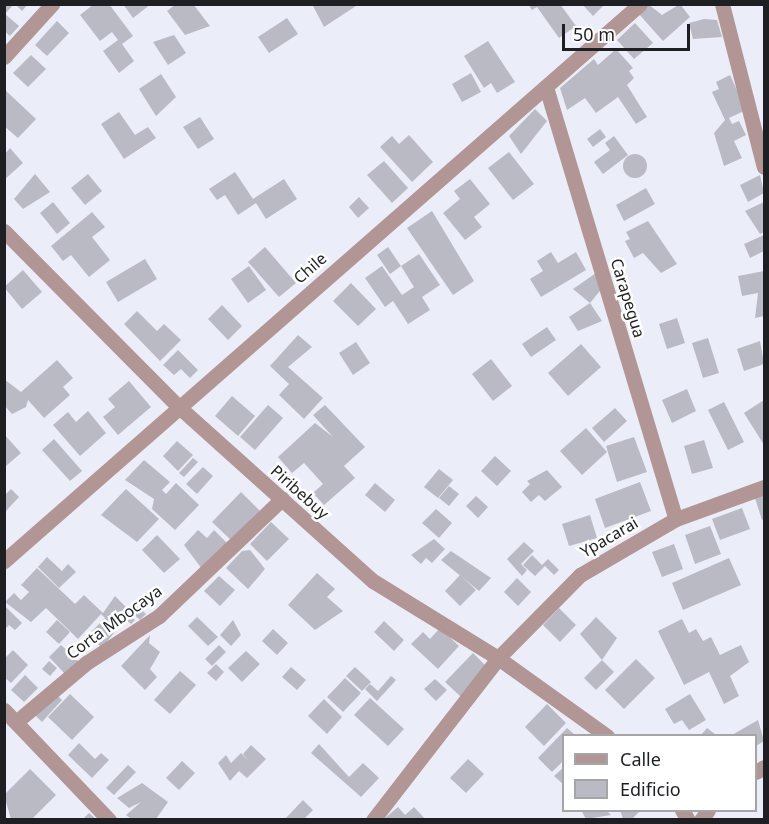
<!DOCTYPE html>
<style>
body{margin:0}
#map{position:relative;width:769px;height:824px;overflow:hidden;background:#ebeef8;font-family:"Noto Sans",sans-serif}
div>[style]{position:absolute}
.building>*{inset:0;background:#b9bac4}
.round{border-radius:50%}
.minor>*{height:15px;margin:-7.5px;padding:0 7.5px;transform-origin:7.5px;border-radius:7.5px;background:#b29695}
span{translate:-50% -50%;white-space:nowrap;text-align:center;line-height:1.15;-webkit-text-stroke:5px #fff;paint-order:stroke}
.street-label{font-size:16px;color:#1e1f23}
.frame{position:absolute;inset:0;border:6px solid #1e1f23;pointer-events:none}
.legend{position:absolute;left:562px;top:734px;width:195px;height:78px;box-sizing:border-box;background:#fff;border:2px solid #a5a5a7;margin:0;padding:8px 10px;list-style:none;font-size:18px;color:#1e1f23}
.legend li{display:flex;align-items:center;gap:12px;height:30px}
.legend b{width:30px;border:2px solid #a5a5a7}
.scale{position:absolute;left:562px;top:24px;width:128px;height:27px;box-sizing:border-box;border:3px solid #1e1f23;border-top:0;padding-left:8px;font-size:18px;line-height:21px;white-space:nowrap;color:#1e1f23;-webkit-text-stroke:4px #fff;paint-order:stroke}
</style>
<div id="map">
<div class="building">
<i style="clip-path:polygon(4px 4px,14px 4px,5px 14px,19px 26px,10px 36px,4px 31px)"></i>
<i style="clip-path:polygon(15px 4px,28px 4px,22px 11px)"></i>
<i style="clip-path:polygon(94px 4px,109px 4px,133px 36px,122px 44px,134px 61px,119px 73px,103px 51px,118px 40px,112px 32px,100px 41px,80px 15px)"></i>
<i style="clip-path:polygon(123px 4px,151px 4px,133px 18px)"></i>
<i style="clip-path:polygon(176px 4px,193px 4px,210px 26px,185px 35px,167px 11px)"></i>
<i style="clip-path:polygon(312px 4px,359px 4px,324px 27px)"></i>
<i style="clip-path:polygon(528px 4px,560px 4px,576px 26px,559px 38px,537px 7px,532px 10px)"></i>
<i style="clip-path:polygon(582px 4px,605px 4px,593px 16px)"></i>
<i style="clip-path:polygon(648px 4px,662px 15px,680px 4px,690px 17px,663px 41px,638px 13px)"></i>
<i style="clip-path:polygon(287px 18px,298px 34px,269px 53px,258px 37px)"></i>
<i style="clip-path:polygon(704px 19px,717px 20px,722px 37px,693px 39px,689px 23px)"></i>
<i style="clip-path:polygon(57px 21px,69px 33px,47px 56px,35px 45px)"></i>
<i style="clip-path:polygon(635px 23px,653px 43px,634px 59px,617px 40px)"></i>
<i style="clip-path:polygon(174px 35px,186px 53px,168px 65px,153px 42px)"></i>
<i style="clip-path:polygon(488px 41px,515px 82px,497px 93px,491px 83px,484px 88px,464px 56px)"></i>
<i style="clip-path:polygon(616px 49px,633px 68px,629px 71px,634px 78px,627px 85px,647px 117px,636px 124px,618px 97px,596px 113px,585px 98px,567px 110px,560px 88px,594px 59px,598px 65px)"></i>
<i style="clip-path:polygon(31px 55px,46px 69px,28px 87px,13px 73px)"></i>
<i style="clip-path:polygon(471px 73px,481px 92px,462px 102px,452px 84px)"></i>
<i style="clip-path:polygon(161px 74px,176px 97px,156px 116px,139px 89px)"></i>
<i style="clip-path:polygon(730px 75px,746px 110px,729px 118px,732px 124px,739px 121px,746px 135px,734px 141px,742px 158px,724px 166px,714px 133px,725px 120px,712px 92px,719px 89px,716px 82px)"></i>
<i style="clip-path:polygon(4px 89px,36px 119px,18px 138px,4px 126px)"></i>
<i style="clip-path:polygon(535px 109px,547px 121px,521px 154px,509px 136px)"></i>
<i style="clip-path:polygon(119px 112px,135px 135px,148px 127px,156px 138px,124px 159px,101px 124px)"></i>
<i style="clip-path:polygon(200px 117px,214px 139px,198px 149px,183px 127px)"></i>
<i style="clip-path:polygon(600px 129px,606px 137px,593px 147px,587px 139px)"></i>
<i style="clip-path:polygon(409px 135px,433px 162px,412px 182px,380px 147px,392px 136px,399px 144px)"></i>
<i style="clip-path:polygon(614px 136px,628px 155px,603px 174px,594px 162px,610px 150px,605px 143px)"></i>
<i style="clip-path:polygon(10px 148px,23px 163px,4px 180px,4px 155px)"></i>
<i style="clip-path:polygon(509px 152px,534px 184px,513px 200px,488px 168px)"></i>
<i class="round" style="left:623px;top:154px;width:24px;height:24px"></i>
<i style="clip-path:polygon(384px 161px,408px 188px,392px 203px,367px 175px)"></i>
<i style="clip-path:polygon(235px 172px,253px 199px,284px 179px,297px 199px,266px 219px,256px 203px,238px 215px,225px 195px,217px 200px,209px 189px)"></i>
<i style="clip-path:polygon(35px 174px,50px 192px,23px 209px,14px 199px)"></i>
<i style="clip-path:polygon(88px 174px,102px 191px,85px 205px,71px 188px)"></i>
<i style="clip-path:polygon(760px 175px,764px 193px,748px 202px,740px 185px)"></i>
<i style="clip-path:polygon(470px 179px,490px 204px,474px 217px,482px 227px,465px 240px,443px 213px,460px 199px,454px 191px)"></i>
<i style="clip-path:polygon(646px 188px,655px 204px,624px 221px,616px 205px)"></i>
<i style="clip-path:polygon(359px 197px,369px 208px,358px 218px,349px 207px)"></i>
<i style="clip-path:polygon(53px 202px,70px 223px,57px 234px,40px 213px)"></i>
<i style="clip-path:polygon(764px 202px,764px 232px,760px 234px,745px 211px)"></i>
<i style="clip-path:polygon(432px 211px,474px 281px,453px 295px,407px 228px)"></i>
<i style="clip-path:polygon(92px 212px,105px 227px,92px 237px,110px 260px,89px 277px,71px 255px,63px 261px,51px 246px)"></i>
<i style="clip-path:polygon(648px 221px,677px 264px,661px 273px,643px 253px,634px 258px,625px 241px,630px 239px,626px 232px)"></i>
<i style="clip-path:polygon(764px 235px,764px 251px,750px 258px,744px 244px)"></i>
<i style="clip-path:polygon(265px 247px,296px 283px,279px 297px,248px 262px)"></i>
<i style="clip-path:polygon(388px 247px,401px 266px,390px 274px,377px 255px)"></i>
<i style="clip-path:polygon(551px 252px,558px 263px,576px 252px,586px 270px,541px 297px,530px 279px,543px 271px,537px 261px)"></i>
<i style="clip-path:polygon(419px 254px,440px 285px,422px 297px,430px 310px,408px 324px,393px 301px,385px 307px,365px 278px,382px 266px,402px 295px,414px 287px,401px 266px)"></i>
<i style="clip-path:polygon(145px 259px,157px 279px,118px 302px,106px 282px)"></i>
<i style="clip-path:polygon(249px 266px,266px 290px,248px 303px,231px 279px)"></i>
<i style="clip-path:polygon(23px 270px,42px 292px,22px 309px,4px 287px)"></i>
<i style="clip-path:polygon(764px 271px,764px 316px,755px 318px,758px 293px,742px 296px,738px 276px)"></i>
<i style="clip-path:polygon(596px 273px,604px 286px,590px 303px,573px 289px)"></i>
<i style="clip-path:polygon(351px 283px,376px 309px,358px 326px,333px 301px)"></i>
<i style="clip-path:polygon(590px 303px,602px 321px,578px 331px,569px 317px)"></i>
<i style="clip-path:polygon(222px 305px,242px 326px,228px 340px,208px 319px)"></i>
<i style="clip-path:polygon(137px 311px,157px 331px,164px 324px,181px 340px,160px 361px,124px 324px)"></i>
<i style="clip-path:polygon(677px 318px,685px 343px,667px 349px,659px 324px)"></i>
<i style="clip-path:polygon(547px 327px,556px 340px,531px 357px,522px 344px)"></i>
<i style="clip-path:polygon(298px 335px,312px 347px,288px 367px,323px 398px,304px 419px,279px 395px,289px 384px,270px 366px)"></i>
<i style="clip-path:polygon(708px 338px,719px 373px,703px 378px,692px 343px)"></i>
<i style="clip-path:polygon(760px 341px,764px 364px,744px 371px,737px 349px)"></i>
<i style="clip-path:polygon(356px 342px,370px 363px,353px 375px,339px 353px)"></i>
<i style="clip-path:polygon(581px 344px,601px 367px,568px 396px,548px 373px)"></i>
<i style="clip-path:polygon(178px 350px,198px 370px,190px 378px,181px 369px,174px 375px,163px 365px)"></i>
<i style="clip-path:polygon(491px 359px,512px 386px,493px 401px,472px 374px)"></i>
<i style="clip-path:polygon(57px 360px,73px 378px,63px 387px,70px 395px,44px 418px,28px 400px,26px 407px,12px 414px,4px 405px,4px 379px,21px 392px)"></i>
<i style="clip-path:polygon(129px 381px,151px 407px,118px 435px,103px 417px,115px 407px,108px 399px)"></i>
<i style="clip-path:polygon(687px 389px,696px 411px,672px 423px,662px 400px)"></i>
<i style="clip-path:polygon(232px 396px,255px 416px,238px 436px,215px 416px)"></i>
<i style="clip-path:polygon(764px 400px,764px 445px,744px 413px)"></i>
<i style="clip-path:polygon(724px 402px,744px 442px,728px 450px,708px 410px)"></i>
<i style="clip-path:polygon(268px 405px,283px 418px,255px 450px,240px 437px)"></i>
<i style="clip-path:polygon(325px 405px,365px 447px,344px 466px,355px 478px,324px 505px,313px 493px,323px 484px,304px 463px,292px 473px,278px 457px,315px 423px,333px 437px,313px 415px)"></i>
<i style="clip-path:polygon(615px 408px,627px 421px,604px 442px,592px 428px)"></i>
<i style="clip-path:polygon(88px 411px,106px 433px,80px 456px,53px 425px,68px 412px,76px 422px)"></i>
<i style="clip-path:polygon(586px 428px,607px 452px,582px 475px,560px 451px)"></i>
<i style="clip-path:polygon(4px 434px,21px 453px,6px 466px,4px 464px)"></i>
<i style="clip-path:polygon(634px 437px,647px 472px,617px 482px,606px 446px)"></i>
<i style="clip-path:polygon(54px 439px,82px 471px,70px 481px,42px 450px)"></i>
<i style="clip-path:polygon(704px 440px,713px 468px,692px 474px,684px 446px)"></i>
<i style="clip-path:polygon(177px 441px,193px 455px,178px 471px,163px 456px)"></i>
<i style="clip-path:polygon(495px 456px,511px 471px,497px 486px,481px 471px)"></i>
<i style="clip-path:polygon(193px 458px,198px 462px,184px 477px,179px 473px)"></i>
<i style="clip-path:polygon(144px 460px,170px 482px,162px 490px,166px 494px,176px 483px,199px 505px,175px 530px,152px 509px,154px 499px,125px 480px)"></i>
<i style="clip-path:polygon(203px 467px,213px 476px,197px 494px,186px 484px)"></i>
<i style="clip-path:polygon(439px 469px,453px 480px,438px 498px,424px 487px)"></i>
<i style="clip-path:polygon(547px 470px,562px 487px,545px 501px,539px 495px,531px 502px,522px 492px,530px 484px,527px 481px)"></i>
<i style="clip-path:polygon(640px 482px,651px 511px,605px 528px,595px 499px)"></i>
<i style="clip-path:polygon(375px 483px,395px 500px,385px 512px,365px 495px)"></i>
<i style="clip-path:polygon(449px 486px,459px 494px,449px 506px,439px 498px)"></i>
<i style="clip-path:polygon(11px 489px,19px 497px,6px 511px,4px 496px)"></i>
<i style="clip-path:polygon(126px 489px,159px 519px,137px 542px,101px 515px)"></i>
<i style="clip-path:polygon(241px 492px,260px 511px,232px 541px,212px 522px)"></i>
<i style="clip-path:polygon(764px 492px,764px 519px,762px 520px,754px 495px)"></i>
<i style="clip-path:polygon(476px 496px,488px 507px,478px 518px,466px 506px)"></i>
<i style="clip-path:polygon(742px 508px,750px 529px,720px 540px,712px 519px)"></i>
<i style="clip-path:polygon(436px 509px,452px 523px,439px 538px,422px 523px)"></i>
<i style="clip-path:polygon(590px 515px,597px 538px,569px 546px,562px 524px)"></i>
<i style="clip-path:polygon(271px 522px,289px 539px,267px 561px,250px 544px)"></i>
<i style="clip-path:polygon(710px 526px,721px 554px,695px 564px,685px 535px)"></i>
<i style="clip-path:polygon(198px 530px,207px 538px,214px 530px,227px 543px,202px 569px,184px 545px)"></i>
<i style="clip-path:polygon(157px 535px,180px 559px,164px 573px,142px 550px)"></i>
<i style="clip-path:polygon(434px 539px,445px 549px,432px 563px,426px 558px,421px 564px,411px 555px)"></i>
<i style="clip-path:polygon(524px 542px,534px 551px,521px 564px,527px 570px,522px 576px,507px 559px)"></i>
<i style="clip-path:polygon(674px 544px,683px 569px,662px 577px,652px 552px)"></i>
<i style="clip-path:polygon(250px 550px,265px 569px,248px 589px,226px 568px,242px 551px)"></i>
<i style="clip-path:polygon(451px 551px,491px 578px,479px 591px,441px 560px)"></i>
<i style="clip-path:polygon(532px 555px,542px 565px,548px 559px,559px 570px,554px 575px,545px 566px,535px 576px,523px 565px)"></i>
<i style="clip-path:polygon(47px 557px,62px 571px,68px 564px,76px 572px,59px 588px,38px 567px)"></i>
<i style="clip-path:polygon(729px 558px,741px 585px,683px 610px,672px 583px)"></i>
<i style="clip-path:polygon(37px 568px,75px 604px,84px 595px,103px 613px,115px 596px,126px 607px,119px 614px,126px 612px,135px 620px,131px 624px,125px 619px,102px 648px,88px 635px,105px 618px,101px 614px,78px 639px,46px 608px,31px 622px,5px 602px,14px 593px,21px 600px,29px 592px,21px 585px)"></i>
<i style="clip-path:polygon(317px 573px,335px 589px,327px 597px,343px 611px,315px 630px,288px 605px)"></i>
<i style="clip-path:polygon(460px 575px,476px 590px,460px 606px,445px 591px)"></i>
<i style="clip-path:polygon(219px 576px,235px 590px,220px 606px,204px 591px)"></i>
<i style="clip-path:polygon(517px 578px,531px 592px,518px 606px,504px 592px)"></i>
<i style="clip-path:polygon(4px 605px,22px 623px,15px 630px,9px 625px,4px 630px)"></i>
<i style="clip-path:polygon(137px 606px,146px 614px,140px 620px,131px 612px)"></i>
<i style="clip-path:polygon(559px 608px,576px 625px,560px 642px,543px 625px)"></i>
<i style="clip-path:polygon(197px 617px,218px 637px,208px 646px,188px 626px)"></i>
<i style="clip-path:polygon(596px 617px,617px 638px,602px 660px,580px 634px)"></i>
<i style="clip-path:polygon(682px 619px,689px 633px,696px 629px,703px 641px,711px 637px,720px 655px,741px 645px,749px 662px,730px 676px,739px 696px,724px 704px,709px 672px,684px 685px,658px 631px)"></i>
<i style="clip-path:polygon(57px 620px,70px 632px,59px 644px,46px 632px)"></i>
<i style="clip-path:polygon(233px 620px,241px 635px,231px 646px,220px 635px)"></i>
<i style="clip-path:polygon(384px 621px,404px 640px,394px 651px,374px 632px)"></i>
<i style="clip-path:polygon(440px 628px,459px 646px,438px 669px,411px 644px,423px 632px,430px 639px)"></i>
<i style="clip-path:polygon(273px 629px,288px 643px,277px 655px,262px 641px)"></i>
<i style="clip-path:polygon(150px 635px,149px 643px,160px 652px,150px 669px,157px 677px,145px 690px,121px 666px)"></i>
<i style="clip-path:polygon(61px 645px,79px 662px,66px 675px,49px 657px)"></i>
<i style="clip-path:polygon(219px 645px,226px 652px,212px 666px,205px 659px)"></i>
<i style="clip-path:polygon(13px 650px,28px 665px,11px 683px,4px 677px,4px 659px)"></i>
<i style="clip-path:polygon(246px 651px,260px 664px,242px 682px,228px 668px)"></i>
<i style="clip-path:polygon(473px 653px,488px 668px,461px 697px,445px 682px)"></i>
<i style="clip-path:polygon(636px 659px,655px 678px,624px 709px,605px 690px)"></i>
<i style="clip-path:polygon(602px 660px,614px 672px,596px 690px,584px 678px)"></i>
<i style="clip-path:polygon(49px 661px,57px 668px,50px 676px,42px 669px)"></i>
<i style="clip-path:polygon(216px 664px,224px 672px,216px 681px,207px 673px)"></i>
<i style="clip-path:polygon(291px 667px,306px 680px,297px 690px,282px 677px)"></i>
<i style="clip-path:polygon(355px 667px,371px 682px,362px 691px,346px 676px)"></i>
<i style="clip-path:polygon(180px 671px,196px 685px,170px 714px,154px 700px)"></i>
<i style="clip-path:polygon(25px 675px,38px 688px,24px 702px,11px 690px)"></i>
<i style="clip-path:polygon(391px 676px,396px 680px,377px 701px,365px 689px,370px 684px,378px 691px)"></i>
<i style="clip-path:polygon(345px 678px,361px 693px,343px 712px,327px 697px)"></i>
<i style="clip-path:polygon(435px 679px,447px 690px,436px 701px,424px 689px)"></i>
<i style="clip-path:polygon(55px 693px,62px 700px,42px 722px,35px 715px)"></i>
<i style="clip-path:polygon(70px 694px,94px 717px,72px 740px,48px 717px)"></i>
<i style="clip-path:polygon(690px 694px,706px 720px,689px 730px,682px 720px,674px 724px,665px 709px)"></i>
<i style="clip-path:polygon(370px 698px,404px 729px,388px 746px,354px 715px)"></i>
<i style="clip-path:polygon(324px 699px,342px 717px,327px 734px,308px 716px)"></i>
<i style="clip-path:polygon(547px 704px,566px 723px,544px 746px,525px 727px)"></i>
<i style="clip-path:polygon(758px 720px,764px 741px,756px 746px,756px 735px,732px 735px)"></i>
<i style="clip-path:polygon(567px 728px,575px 735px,564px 736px,564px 760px,552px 772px,538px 758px)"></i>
<i style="clip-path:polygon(707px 728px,716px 735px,701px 735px)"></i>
<i style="clip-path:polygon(79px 743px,95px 759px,101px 753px,109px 760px,92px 778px,68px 755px)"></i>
<i style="clip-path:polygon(319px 744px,349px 777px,363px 763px,379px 778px,361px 797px,311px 753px)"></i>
<i style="clip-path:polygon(251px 745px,266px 759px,247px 778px,239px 771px,230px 781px,218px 763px,226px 755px,231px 763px,241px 753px,249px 761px,243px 754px)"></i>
<i style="clip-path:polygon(468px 759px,484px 774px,466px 793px,450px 778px)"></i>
<i style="clip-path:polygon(182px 761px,195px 773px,179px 790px,166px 778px)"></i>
<i style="clip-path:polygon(128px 765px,136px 772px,114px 795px,106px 788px)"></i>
<i style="clip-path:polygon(564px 767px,564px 785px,554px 776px)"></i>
<i style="clip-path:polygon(30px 769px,56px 795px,32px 819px,11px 819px,4px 795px)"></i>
<i style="clip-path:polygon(142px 783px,168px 802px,156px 819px,131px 819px,126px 815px,141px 802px,129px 808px,117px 798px)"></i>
<i style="clip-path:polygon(303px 800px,313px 810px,304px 819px,285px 819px)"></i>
<i style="clip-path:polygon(398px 807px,405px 815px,414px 807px,425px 819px,384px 819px)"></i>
<i style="clip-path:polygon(581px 810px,606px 810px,611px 815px,586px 819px)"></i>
<i style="clip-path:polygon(620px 810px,641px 810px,632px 819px,623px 819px)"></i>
<i style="clip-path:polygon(89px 813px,96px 819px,83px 819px)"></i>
</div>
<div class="minor">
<i style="left:722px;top:4px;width:168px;rotate:75.6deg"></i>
<i style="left:4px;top:57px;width:72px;rotate:-47.8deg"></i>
<i style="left:546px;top:87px;width:451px;rotate:73.3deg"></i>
<i style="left:4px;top:231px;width:248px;rotate:45.2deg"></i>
<i style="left:179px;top:407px;width:261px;rotate:41.9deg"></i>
<i style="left:373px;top:581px;width:147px;rotate:31.6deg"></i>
<i style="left:498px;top:658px;width:134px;rotate:35.6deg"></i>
<i style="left:4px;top:561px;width:845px;rotate:-41.21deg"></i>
<i style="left:4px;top:710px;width:152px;rotate:46.3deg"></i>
<i style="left:16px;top:722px;width:92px;rotate:-40.1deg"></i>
<i style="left:86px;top:663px;width:87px;rotate:-32.8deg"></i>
<i style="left:159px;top:616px;width:170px;rotate:-43.6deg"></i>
<i style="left:756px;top:772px;width:9px;rotate:-32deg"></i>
<i style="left:682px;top:810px;width:12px;rotate:59deg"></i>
<i style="left:373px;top:820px;width:205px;rotate:-52.3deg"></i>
<i style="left:498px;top:658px;width:117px;rotate:-45.3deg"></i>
<i style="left:580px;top:575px;width:111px;rotate:-30.3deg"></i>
<i style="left:676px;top:519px;width:94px;rotate:-20deg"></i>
<i style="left:701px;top:820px;width:12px;rotate:-55deg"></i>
</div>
<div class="street-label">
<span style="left:310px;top:268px;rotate:-41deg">Chile</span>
<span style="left:628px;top:298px;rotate:73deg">Carapegua</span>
<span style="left:300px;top:492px;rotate:42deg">Piribebuy</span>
<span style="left:609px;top:537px;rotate:-30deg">Ypacarai</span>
<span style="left:114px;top:622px;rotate:-36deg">Corta Mbocaya</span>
</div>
<div class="frame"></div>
<ul class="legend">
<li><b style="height:8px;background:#b29695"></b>Calle</li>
<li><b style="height:16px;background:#b9bac4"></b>Edificio</li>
</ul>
<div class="scale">50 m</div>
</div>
